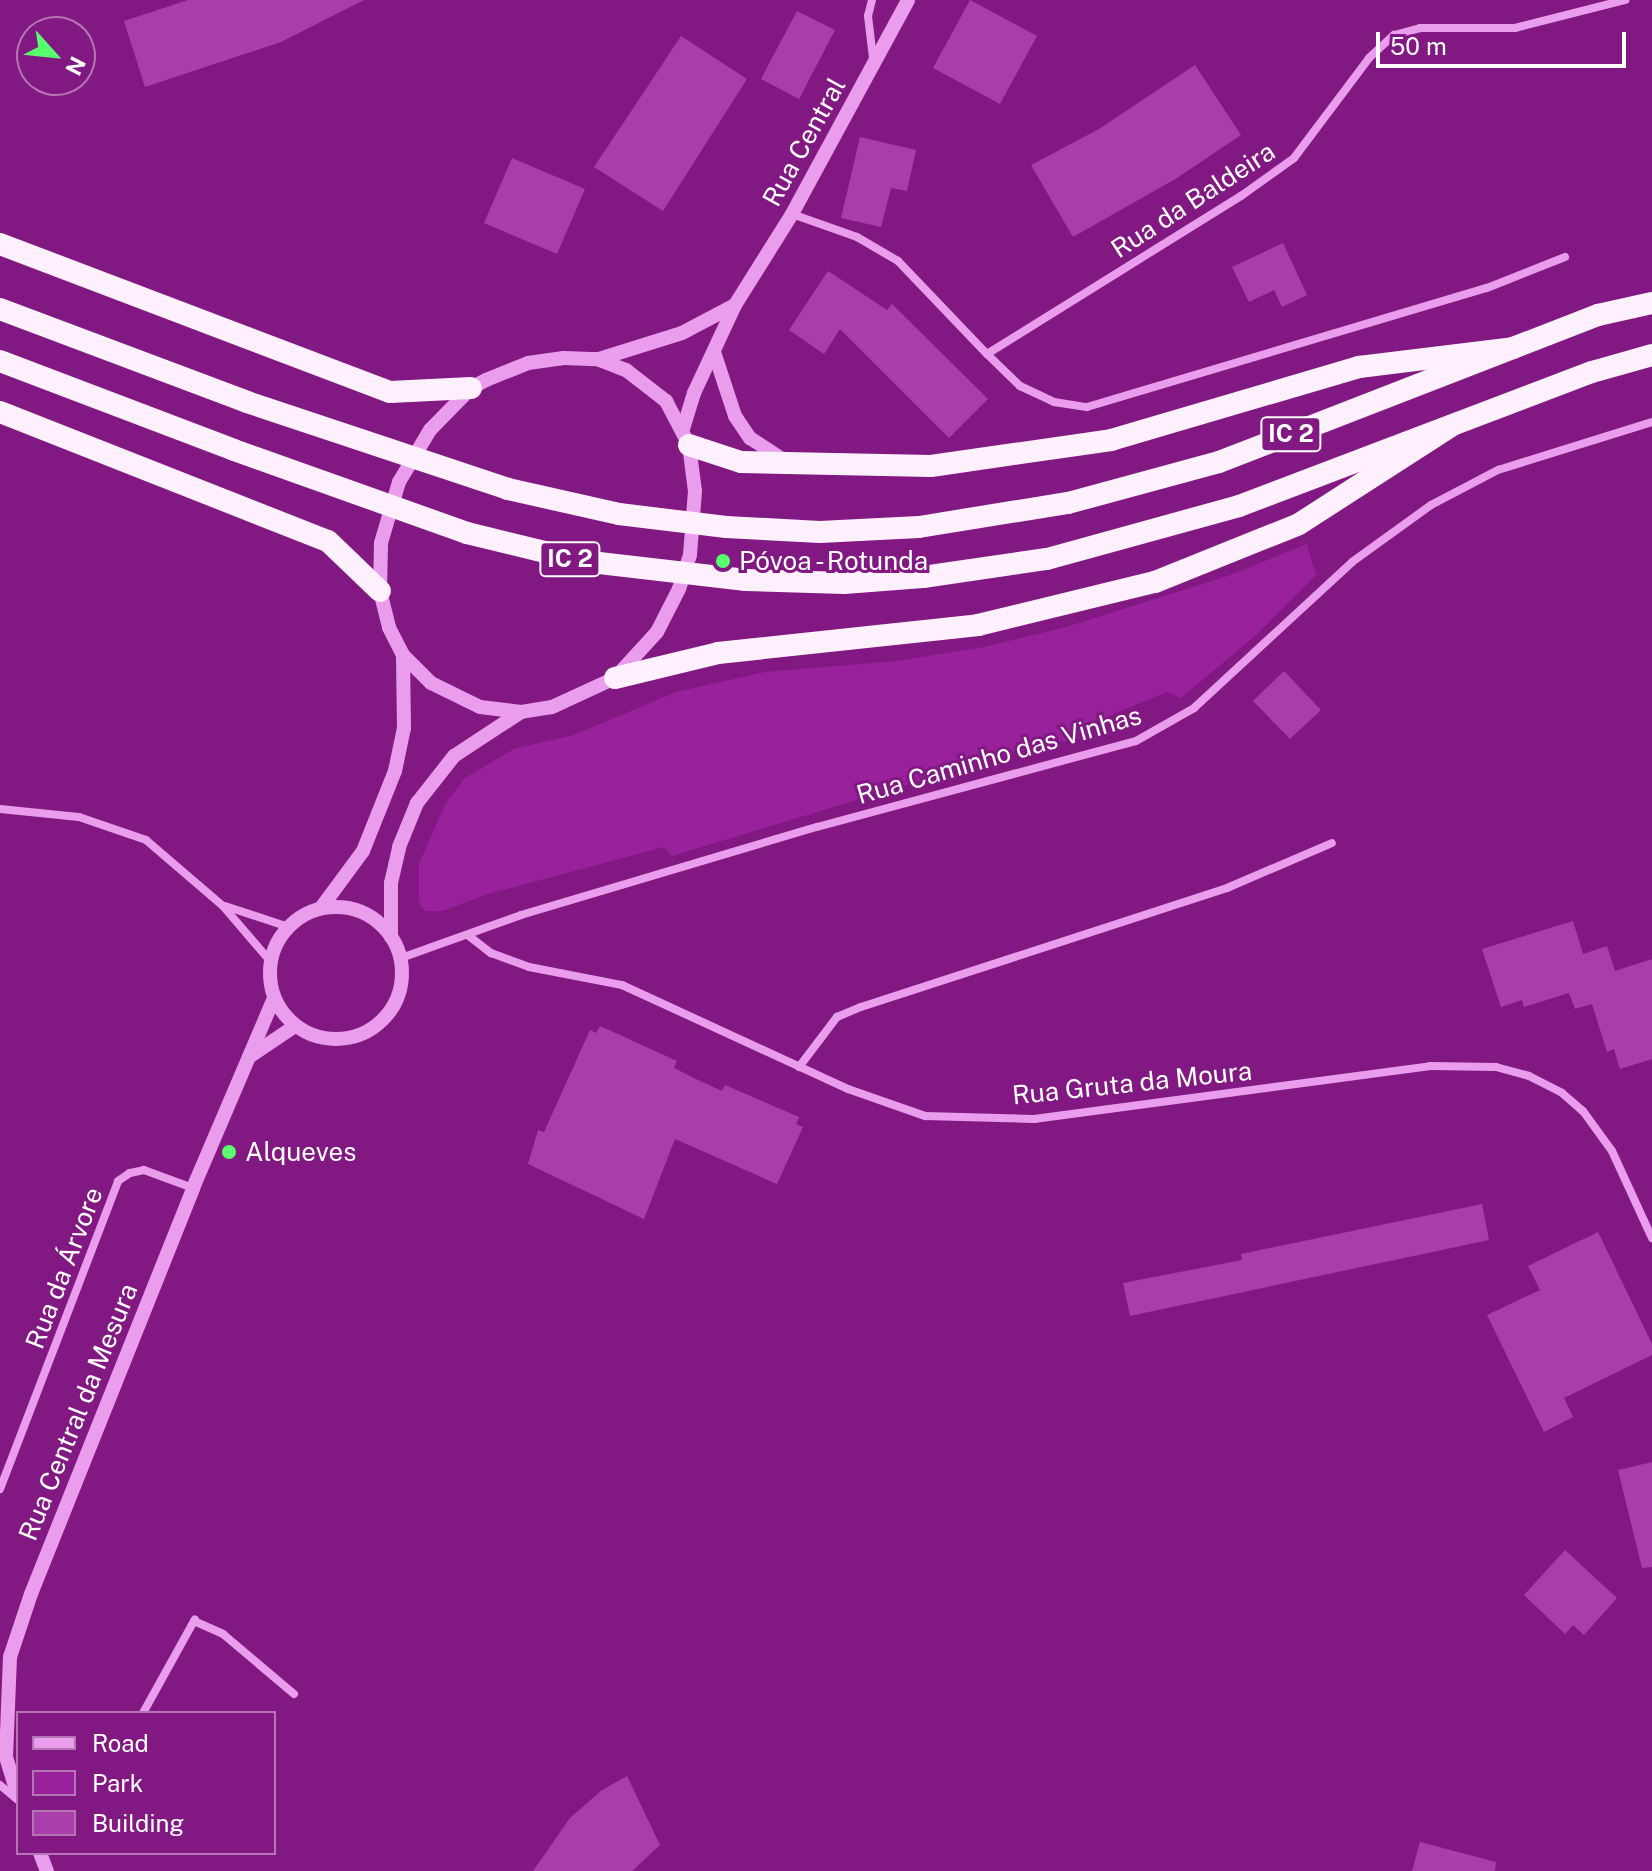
<!DOCTYPE html>
<meta charset="utf-8">
<style>
body{margin:0}
#map{position:relative;width:1652px;height:1871px;overflow:hidden;background:#821983;font-family:"Public Sans",sans-serif}
div>[style]{position:absolute}
.green>*{inset:0;background:#99229c}
.building>*{inset:0;background:#a93dab}
.minor>*{height:8px;margin:-4px;padding:0 4px;transform-origin:4px;border-radius:4px;background:#e99dec}
.tertiary>*{height:14px;margin:-7px;padding:0 7px;transform-origin:7px;border-radius:7px;background:#e99dec}
.tertiary>.ring{margin:-7px;padding:0;box-sizing:content-box;background:none;border:14px solid #e99dec;border-radius:50%}
.trunk>*{height:22px;margin:-11px;padding:0 11px;transform-origin:11px;border-radius:11px;background:#fff0fe}
.trunk-bridge>*{height:22px;margin:-11px;padding:0 11px;transform-origin:11px;border-radius:11px;background:#fff0fe}
.dots>*{width:22px;height:22px;translate:-50% -50%;box-sizing:border-box;border:4px solid #821983;border-radius:50%}
span{translate:-50% -50%;white-space:nowrap;text-align:center;line-height:1.15;-webkit-text-stroke:6px #821983;paint-order:stroke}
.shield-label span{padding:2px 6px;background:#821983;border:2px solid;border-radius:6px;-webkit-text-stroke-width:0}
.shield-label{font-size:24px;color:#fff;font-weight:700}
.street-label{font-size:26px;color:#fff}
.poi-label{font-size:26px;color:#fff}
.left{translate:0 -50%;text-align:left}
.legend{position:absolute;left:16px;top:1711px;width:260px;height:144px;box-sizing:border-box;background:#821983;border:2px solid #b475b5;margin:0;padding:10px 14px;list-style:none;font-size:24px;color:#fff}
.legend li{display:flex;align-items:center;gap:16px;height:40px}
.legend b{width:40px;border:2px solid #b475b5}
.north{position:absolute;left:16px;top:16px;width:80px;height:80px;box-sizing:border-box;background:#821983;border:2px solid #b475b5;border-radius:50%;rotate:117deg;font-size:22px;font-weight:700;line-height:32px;text-align:center;color:#fff}
.north::after{content:'';display:block;margin:auto;width:28px;height:36px;background:#58ff6e;clip-path:polygon(50% 0,100% 100%,50% 72%,0 100%)}
.scale{position:absolute;left:1376px;top:32px;width:250px;height:36px;box-sizing:border-box;border:4px solid #fff;border-top:0;padding-left:10px;font-size:24px;line-height:28px;white-space:nowrap;color:#fff;-webkit-text-stroke:6px #821983;paint-order:stroke}
</style>
<div id="map">
<div class="green">
<i style="clip-path:polygon(1307px 544px,1316px 575px,1256px 635px,1181px 698px,1167px 692px,1096px 721px,1090px 736px,1014px 752px,672px 856px,664px 847px,488px 894px,442px 911px,425px 911px,419px 902px,419px 864px,445px 804px,465px 778px,514px 749px,574px 735px,676px 692px,765px 672px,897px 661px,984px 647px,1066px 627px,1228px 576px)"></i>
</div>
<div class="building">
<i style="clip-path:polygon(188px 0,364px 0,281px 42px,145px 87px,124px 21px)"></i>
<i style="clip-path:polygon(970px 0,1037px 36px,1000px 104px,933px 68px)"></i>
<i style="clip-path:polygon(797px 11px,835px 30px,799px 99px,761px 79px)"></i>
<i style="clip-path:polygon(681px 36px,747px 79px,663px 211px,594px 167px)"></i>
<i style="clip-path:polygon(1195px 65px,1241px 135px,1177px 178px,1073px 237px,1031px 165px,1099px 129px)"></i>
<i style="clip-path:polygon(860px 137px,916px 150px,907px 191px,891px 188px,881px 227px,841px 218px)"></i>
<i style="clip-path:polygon(512px 158px,585px 189px,557px 254px,484px 223px)"></i>
<i style="clip-path:polygon(1283px 243px,1307px 295px,1282px 307px,1274px 290px,1249px 302px,1232px 267px)"></i>
<i style="clip-path:polygon(828px 271px,887px 310px,892px 304px,988px 399px,949px 438px,840px 329px,824px 354px,789px 330px)"></i>
<i style="clip-path:polygon(1284px 671px,1321px 710px,1290px 739px,1253px 701px)"></i>
<i style="clip-path:polygon(1573px 921px,1583px 954px,1607px 946px,1615px 971px,1652px 959px,1652px 1059px,1620px 1069px,1614px 1049px,1607px 1052px,1592px 1004px,1575px 1009px,1569px 993px,1524px 1007px,1522px 1000px,1501px 1007px,1482px 949px)"></i>
<i style="clip-path:polygon(600px 1026px,677px 1061px,674px 1068px,698px 1080px,722px 1091px,725px 1085px,799px 1117px,796px 1124px,803px 1127px,777px 1184px,675px 1139px,644px 1219px,528px 1164px,538px 1130px,544px 1132px,590px 1030px,596px 1033px)"></i>
<i style="clip-path:polygon(1482px 1204px,1489px 1240px,1130px 1316px,1123px 1283px,1242px 1260px,1241px 1254px)"></i>
<i style="clip-path:polygon(1598px 1232px,1652px 1344px,1652px 1355px,1564px 1398px,1573px 1417px,1544px 1432px,1487px 1315px,1540px 1290px,1528px 1266px)"></i>
<i style="clip-path:polygon(1652px 1462px,1652px 1567px,1642px 1568px,1618px 1470px)"></i>
<i style="clip-path:polygon(1565px 1550px,1617px 1598px,1584px 1635px,1573px 1625px,1565px 1634px,1524px 1595px)"></i>
<i style="clip-path:polygon(627px 1776px,660px 1845px,632px 1871px,533px 1871px,570px 1818px,602px 1790px)"></i>
<i style="clip-path:polygon(1420px 1842px,1496px 1862px,1495px 1871px,1412px 1871px)"></i>
</div>
<div class="minor">
<i style="left:872px;top:0;width:16px;rotate:104deg"></i>
<i style="left:868px;top:16px;width:42px;rotate:83.2deg"></i>
<i style="left:792px;top:214px;width:69px;rotate:19.5deg"></i>
<i style="left:857px;top:237px;width:48px;rotate:30.3deg"></i>
<i style="left:898px;top:261px;width:129px;rotate:46.3deg"></i>
<i style="left:987px;top:354px;width:299px;rotate:-31.9deg"></i>
<i style="left:1241px;top:196px;width:65px;rotate:-35.6deg"></i>
<i style="left:1294px;top:158px;width:125px;rotate:-53.1deg"></i>
<i style="left:1369px;top:58px;width:34px;rotate:-43deg"></i>
<i style="left:1394px;top:35px;width:27px;rotate:-15deg"></i>
<i style="left:1420px;top:28px;width:95px"></i>
<i style="left:1515px;top:28px;width:114px;rotate:-14.3deg"></i>
<i style="left:987px;top:354px;width:46px;rotate:44.1deg"></i>
<i style="left:1020px;top:386px;width:38px;rotate:25deg"></i>
<i style="left:1054px;top:402px;width:33px;rotate:9deg"></i>
<i style="left:1087px;top:407px;width:417px;rotate:-16.6deg"></i>
<i style="left:1487px;top:288px;width:84px;rotate:-21.7deg"></i>
<i style="left:0;top:809px;width:79px;rotate:5.8deg"></i>
<i style="left:79px;top:817px;width:71px;rotate:18.9deg"></i>
<i style="left:146px;top:840px;width:101px;rotate:40.6deg"></i>
<i style="left:223px;top:906px;width:74px;rotate:49.4deg"></i>
<i style="left:225px;top:906px;width:67px;rotate:18.2deg"></i>
<i style="left:469px;top:936px;width:28px;rotate:38deg"></i>
<i style="left:491px;top:953px;width:40px;rotate:20.2deg"></i>
<i style="left:529px;top:967px;width:95px;rotate:11deg"></i>
<i style="left:622px;top:985px;width:249px;rotate:24.7deg"></i>
<i style="left:848px;top:1089px;width:82px;rotate:19.3deg"></i>
<i style="left:925px;top:1116px;width:109px;rotate:1.6deg"></i>
<i style="left:1034px;top:1119px;width:400px;rotate:-7.6deg"></i>
<i style="left:1430px;top:1066px;width:66px;rotate:0.9deg"></i>
<i style="left:1496px;top:1067px;width:34px;rotate:15deg"></i>
<i style="left:1529px;top:1076px;width:37px;rotate:27deg"></i>
<i style="left:1562px;top:1093px;width:28px;rotate:41deg"></i>
<i style="left:1583px;top:1111px;width:49px;rotate:54.1deg"></i>
<i style="left:1612px;top:1151px;width:96px;rotate:65.3deg"></i>
<i style="left:401px;top:958px;width:127px;rotate:-19.7deg"></i>
<i style="left:521px;top:915px;width:309px;rotate:-16.6deg"></i>
<i style="left:817px;top:827px;width:330px;rotate:-15.1deg"></i>
<i style="left:1136px;top:741px;width:67px;rotate:-29.6deg"></i>
<i style="left:1194px;top:708px;width:215px;rotate:-42.7deg"></i>
<i style="left:1352px;top:562px;width:97px;rotate:-35.8deg"></i>
<i style="left:1431px;top:505px;width:76px;rotate:-27.6deg"></i>
<i style="left:1498px;top:470px;width:161px;rotate:-17.3deg"></i>
<i style="left:799px;top:1067px;width:63px;rotate:-52.8deg"></i>
<i style="left:837px;top:1017px;width:26px;rotate:-23deg"></i>
<i style="left:861px;top:1007px;width:385px;rotate:-18deg"></i>
<i style="left:1227px;top:888px;width:114px;rotate:-23.2deg"></i>
<i style="left:0;top:1489px;width:330px;rotate:-69deg"></i>
<i style="left:118px;top:1181px;width:14px;rotate:-34deg"></i>
<i style="left:130px;top:1173px;width:14px;rotate:-12deg"></i>
<i style="left:144px;top:1170px;width:52px;rotate:20.2deg"></i>
<i style="left:194px;top:1621px;width:32px;rotate:24deg"></i>
<i style="left:223px;top:1634px;width:93px;rotate:40.2deg"></i>
<i style="left:143px;top:1713px;width:107px;rotate:-61deg"></i>
<i style="left:0;top:1785px;width:23px;rotate:40deg"></i>
</div>
<div class="tertiary">
<i style="left:714px;top:352px;width:67px;rotate:71.8deg"></i>
<i style="left:735px;top:416px;width:27px;rotate:56deg"></i>
<i style="left:750px;top:438px;width:42px;rotate:33.3deg"></i>
<i style="left:564px;top:358px;width:33px;rotate:2deg"></i>
<i style="left:597px;top:359px;width:31px;rotate:21deg"></i>
<i style="left:626px;top:370px;width:51px;rotate:37.8deg"></i>
<i style="left:666px;top:401px;width:50px;rotate:62.4deg"></i>
<i style="left:689px;top:445px;width:46px;rotate:82.6deg"></i>
<i style="left:695px;top:491px;width:64px;rotate:94.5deg"></i>
<i style="left:690px;top:555px;width:36px;rotate:108deg"></i>
<i style="left:679px;top:589px;width:48px;rotate:117.1deg"></i>
<i style="left:657px;top:632px;width:62px;rotate:132.4deg"></i>
<i style="left:615px;top:678px;width:69px;rotate:155.3deg"></i>
<i style="left:552px;top:707px;width:31px;rotate:171deg"></i>
<i style="left:521px;top:712px;width:41px;rotate:-173deg"></i>
<i style="left:480px;top:707px;width:55px;rotate:-153.9deg"></i>
<i style="left:431px;top:683px;width:40px;rotate:-135deg"></i>
<i style="left:403px;top:655px;width:31px;rotate:-117deg"></i>
<i style="left:389px;top:627px;width:37px;rotate:-104deg"></i>
<i style="left:380px;top:591px;width:48px;rotate:-88.8deg"></i>
<i style="left:381px;top:543px;width:64px;rotate:-73.6deg"></i>
<i style="left:399px;top:482px;width:61px;rotate:-59.2deg"></i>
<i style="left:430px;top:430px;width:59px;rotate:-45.7deg"></i>
<i style="left:471px;top:388px;width:17px;rotate:-28deg"></i>
<i style="left:486px;top:380px;width:45px;rotate:-22deg"></i>
<i style="left:528px;top:363px;width:36px;rotate:-8deg"></i>
<i style="left:599px;top:359px;width:87px;rotate:-17.4deg"></i>
<i style="left:682px;top:333px;width:60px;rotate:-27.8deg"></i>
<i style="left:683px;top:429px;width:38px;rotate:-73deg"></i>
<i style="left:694px;top:393px;width:97px;rotate:-65deg"></i>
<i style="left:735px;top:305px;width:107px;rotate:-57.9deg"></i>
<i style="left:792px;top:214px;width:243px;rotate:-61.5deg"></i>
<i class="ring" style="left:270px;top:907px;width:118px;height:118px"></i>
<i style="left:321px;top:908px;width:71px;rotate:-53.6deg"></i>
<i style="left:363px;top:851px;width:86px;rotate:-68.2deg"></i>
<i style="left:395px;top:771px;width:44px;rotate:-78.2deg"></i>
<i style="left:404px;top:728px;width:73px;rotate:-90.8deg"></i>
<i style="left:391px;top:937px;width:54px;rotate:-90deg"></i>
<i style="left:391px;top:883px;width:37px;rotate:-77deg"></i>
<i style="left:399px;top:847px;width:48px;rotate:-67.8deg"></i>
<i style="left:417px;top:803px;width:60px;rotate:-51.8deg"></i>
<i style="left:454px;top:756px;width:80px;rotate:-33.3deg"></i>
<i style="left:249px;top:1057px;width:55px;rotate:-34deg"></i>
<i style="left:18px;top:1796px;width:41px;rotate:-107.1deg"></i>
<i style="left:6px;top:1757px;width:100px;rotate:-87.7deg"></i>
<i style="left:10px;top:1657px;width:66px;rotate:-71.6deg"></i>
<i style="left:31px;top:1594px;width:437px;rotate:-68.2deg"></i>
<i style="left:193px;top:1188px;width:207px;rotate:-66.9deg"></i>
<i style="left:40px;top:1853px;width:19px;rotate:69deg"></i>
</div>
<div class="trunk">
<i style="left:0;top:244px;width:417px;rotate:20.8deg"></i>
<i style="left:390px;top:392px;width:81px;rotate:-2.8deg"></i>
<i style="left:0;top:309px;width:264px;rotate:20.6deg"></i>
<i style="left:0;top:361px;width:250px;rotate:20.8deg"></i>
<i style="left:0;top:412px;width:352px;rotate:21.5deg"></i>
<i style="left:328px;top:541px;width:72px;rotate:43.9deg"></i>
<i style="left:689px;top:445px;width:55px;rotate:18.1deg"></i>
<i style="left:741px;top:462px;width:190px;rotate:1.2deg"></i>
<i style="left:931px;top:466px;width:182px;rotate:-8.2deg"></i>
<i style="left:1111px;top:440px;width:259px;rotate:-16.4deg"></i>
<i style="left:1359px;top:367px;width:155px;rotate:-7deg"></i>
<i style="left:919px;top:527px;width:151px;rotate:-9.2deg"></i>
<i style="left:1068px;top:503px;width:156px;rotate:-15.2deg"></i>
<i style="left:1219px;top:462px;width:407px;rotate:-21.2deg"></i>
<i style="left:1598px;top:315px;width:55px;rotate:-12.5deg"></i>
<i style="left:923px;top:577px;width:125px;rotate:-8.3deg"></i>
<i style="left:1047px;top:559px;width:199px;rotate:-15.4deg"></i>
<i style="left:1239px;top:506px;width:378px;rotate:-20.8deg"></i>
<i style="left:1592px;top:372px;width:62px;rotate:-15.8deg"></i>
<i style="left:615px;top:678px;width:106px;rotate:-13.6deg"></i>
<i style="left:718px;top:653px;width:262px;rotate:-6.1deg"></i>
<i style="left:978px;top:625px;width:182px;rotate:-13.7deg"></i>
<i style="left:1155px;top:582px;width:155px;rotate:-21.9deg"></i>
<i style="left:1299px;top:524px;width:181px;rotate:-32.8deg"></i>
</div>
<div class="trunk-bridge">
<i style="left:247px;top:402px;width:275px;rotate:18.4deg"></i>
<i style="left:508px;top:489px;width:114px;rotate:12.7deg"></i>
<i style="left:619px;top:514px;width:108px;rotate:6.9deg"></i>
<i style="left:726px;top:527px;width:94px;rotate:3deg"></i>
<i style="left:820px;top:532px;width:99px;rotate:-2.9deg"></i>
<i style="left:234px;top:450px;width:247px;rotate:19.6deg"></i>
<i style="left:467px;top:533px;width:118px;rotate:13.7deg"></i>
<i style="left:582px;top:561px;width:165px;rotate:6.6deg"></i>
<i style="left:746px;top:580px;width:98px;rotate:1.8deg"></i>
<i style="left:844px;top:583px;width:79px;rotate:-4.3deg"></i>
</div>
<div class="dots">
<i style="left:723px;top:561px;background:#58ff6e"></i>
<i style="left:229px;top:1152px;background:#58ff6e"></i>
</div>
<div class="shield-label">
<span style="left:1291px;top:434px">IC 2</span>
<span style="left:570px;top:559px">IC 2</span>
</div>
<div class="street-label">
<span style="left:804px;top:142px;rotate:-61deg">Rua Central</span>
<span style="left:1193px;top:200px;rotate:-33deg">Rua da Baldeira</span>
<span style="left:999px;top:755px;rotate:-16deg">Rua Caminho das Vinhas</span>
<span style="left:1132px;top:1083px;rotate:-6deg">Rua Gruta da Moura</span>
<span style="left:64px;top:1268px;rotate:-69deg">Rua da Árvore</span>
<span style="left:78px;top:1412px;rotate:-68deg">Rua Central da Mesura</span>
</div>
<div class="poi-label">
<span class="left" style="left:739px;top:561px">Póvoa - Rotunda</span>
<span class="left" style="left:245px;top:1152px">Alqueves</span>
</div>
<ul class="legend">
<li><b style="height:10px;background:#e99dec"></b>Road</li>
<li><b style="height:22px;background:#99229c"></b>Park</li>
<li><b style="height:22px;background:#a93dab"></b>Building</li>
</ul>
<div class="north">N</div>
<div class="scale">50 m</div>
</div>
